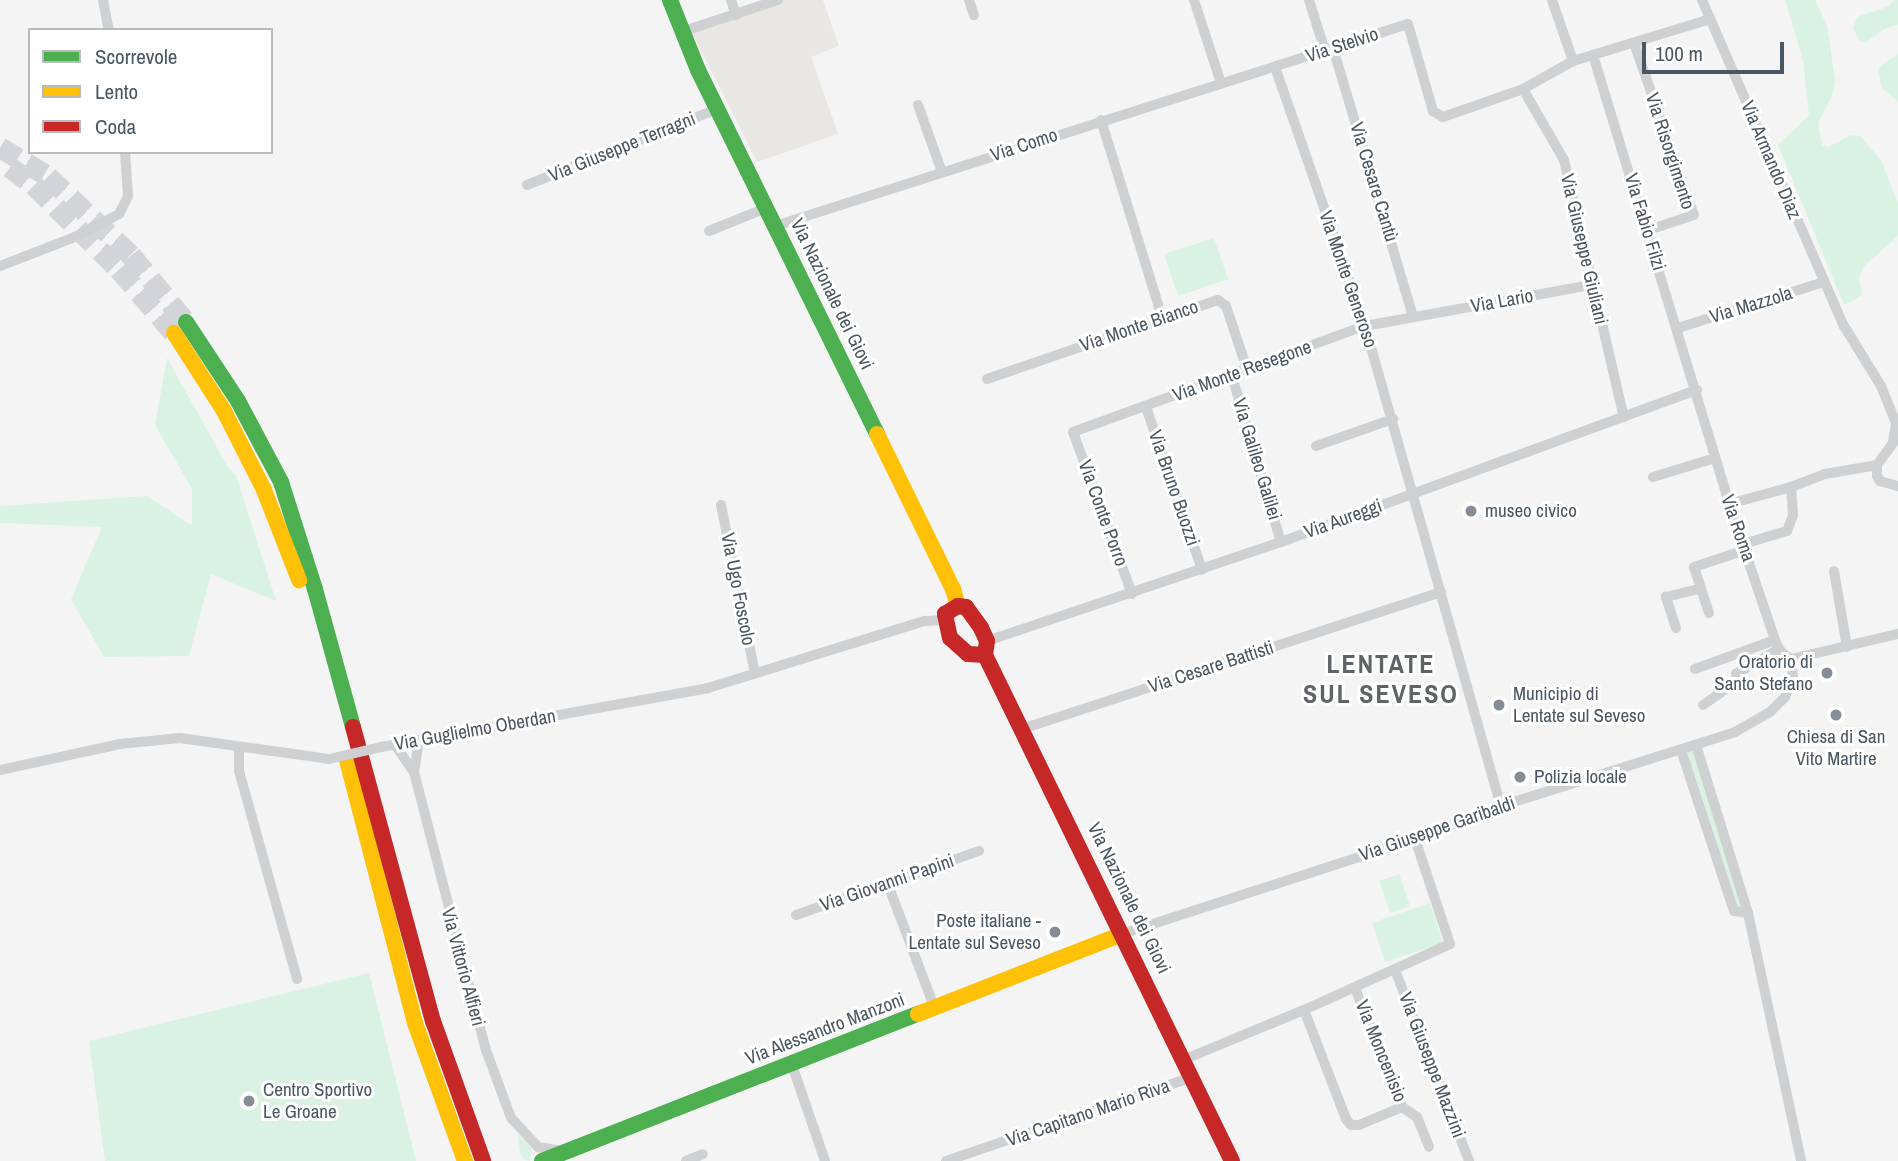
<!DOCTYPE html>
<meta charset="utf-8">
<style>
body{margin:0}
#map{position:relative;width:1898px;height:1161px;overflow:hidden;background:#f4f4f4;font-family:"Archivo Narrow",sans-serif}
div>[style]{position:absolute}
.commercial>*{inset:0;background:#e8e7e3}
.green>*{inset:0;background:#d9f2e3}
.highway-tunnel>*{height:21px;margin-top:-10.5px;transform-origin:0;background:repeating-linear-gradient(90deg,#d2d4d7 0 21px,transparent 0 31px)}
.street>*{height:10px;margin:-5px;padding:0 5px;transform-origin:5px;border-radius:5px;background:#ced0d2}
.fast>*{height:16px;margin:-8px;padding:0 8px;transform-origin:8px;border-radius:8px;background:#4caf50}
.slow>*{height:16px;margin:-8px;padding:0 8px;transform-origin:8px;border-radius:8px;background:#ffc107}
.jam>*{height:16px;margin:-8px;padding:0 8px;transform-origin:8px;border-radius:8px;background:#c62828}
.street-bridge>*{height:10px;margin:-5px;padding:0 5px;transform-origin:5px;border-radius:5px;background:#ced0d2}
.dots>*{width:19px;height:19px;translate:-50% -50%;box-sizing:border-box;border:4px solid #fff;border-radius:50%}
span{translate:-50% -50%;white-space:nowrap;text-align:center;line-height:1.15;-webkit-text-stroke:6px #fff;paint-order:stroke}
.street-label{font-size:19px;color:#4a5661}
.poi-label{font-size:19px;color:#4a5661}
.left{translate:0 -50%;text-align:left}
.right{translate:-100% -50%;text-align:right}
.district-label{font-size:26px;color:#5f6368;font-weight:700;letter-spacing:2px}
.legend{position:absolute;left:28px;top:28px;width:245px;height:126px;box-sizing:border-box;background:#fff;border:2px solid #b7bbc0;margin:0;padding:9px 12px;list-style:none;font-size:21px;color:#4a5661}
.legend li{display:flex;align-items:center;gap:14px;height:35px}
.legend b{width:35px;border:2px solid #b7bbc0}
.scale{position:absolute;left:1642px;top:42px;width:142px;height:32px;box-sizing:border-box;border:4px solid #4a5661;border-top:0;padding-left:9px;font-size:21px;line-height:24px;white-space:nowrap;color:#4a5661;-webkit-text-stroke:5px #fff;paint-order:stroke}
</style>
<div id="map">
<div class="commercial">
<i style="clip-path:polygon(778px 0,823px 0,839px 46px,811px 57px,838px 134px,757px 162px,690px 29px)"></i>
</div>
<div class="green">
<i style="clip-path:polygon(1785px 0,1815px 0,1827px 26px,1835px 80px,1833px 94px,1818px 123px,1822px 145px,1829px 147px,1850px 135px,1860px 136px,1881px 160px,1898px 204px,1898px 236px,1863px 267px,1859px 278px,1862px 295px,1844px 305px,1778px 145px,1809px 115px,1803px 60px)"></i>
<i style="clip-path:polygon(1894px 0,1898px 0,1898px 25px,1888px 27px,1865px 43px,1860px 41px,1853px 29px,1857px 17px,1887px 7px)"></i>
<i style="clip-path:polygon(1898px 54px,1898px 102px,1882px 88px,1878px 73px,1880px 66px)"></i>
<i style="clip-path:polygon(1214px 238px,1228px 279px,1178px 296px,1164px 254px)"></i>
<i style="clip-path:polygon(167px 358px,229px 469px,236px 475px,276px 601px,211px 574px,189px 656px,104px 657px,71px 599px,102px 527px,0 523px,0 506px,147px 496px,192px 526px,192px 489px,155px 425px)"></i>
<i style="clip-path:polygon(1693px 750px,1742px 907px,1738px 908px,1687px 752px)"></i>
<i style="clip-path:polygon(1399px 874px,1410px 906px,1390px 913px,1379px 881px)"></i>
<i style="clip-path:polygon(1430px 903px,1443px 943px,1385px 962px,1372px 923px)"></i>
<i style="clip-path:polygon(369px 973px,416px 1161px,105px 1161px,89px 1041px)"></i>
<i style="clip-path:polygon(518px 1134px,532px 1149px,530px 1161px,523px 1159px,520px 1153px)"></i>
</div>
<div class="highway-tunnel">
<i style="left:0;top:147px;width:56px;rotate:31.1deg"></i>
<i style="left:48px;top:176px;width:115px;rotate:43.6deg"></i>
<i style="left:131px;top:255px;width:87px;rotate:50.6deg"></i>
<i style="left:10px;top:167px;width:30px;rotate:37deg"></i>
<i style="left:34px;top:185px;width:120px;rotate:44.7deg"></i>
<i style="left:119px;top:269px;width:84px;rotate:49.3deg"></i>
</div>
<div class="street">
<i style="left:103px;top:0;width:31px;rotate:79deg"></i>
<i style="left:731px;top:0;width:16px;rotate:72deg"></i>
<i style="left:969px;top:0;width:16px;rotate:72deg"></i>
<i style="left:1194px;top:0;width:87px;rotate:72deg"></i>
<i style="left:1309px;top:0;width:53px;rotate:72.6deg"></i>
<i style="left:1552px;top:0;width:65px;rotate:71deg"></i>
<i style="left:1702px;top:0;width:356px;rotate:66.5deg"></i>
<i style="left:1844px;top:326px;width:70px;rotate:58.3deg"></i>
<i style="left:1881px;top:386px;width:40px;rotate:68deg"></i>
<i style="left:1896px;top:423px;width:20px;rotate:99deg"></i>
<i style="left:1893px;top:443px;width:27px;rotate:126deg"></i>
<i style="left:681px;top:32px;width:102px;rotate:-18.3deg"></i>
<i style="left:1634px;top:43px;width:182px;rotate:70.8deg"></i>
<i style="left:1694px;top:215px;width:48px;rotate:161.9deg"></i>
<i style="left:1333px;top:48px;width:280px;rotate:73.4deg"></i>
<i style="left:1593px;top:55px;width:469px;rotate:73.1deg"></i>
<i style="left:1729px;top:504px;width:147px;rotate:71.3deg"></i>
<i style="left:1776px;top:643px;width:12px;rotate:59deg"></i>
<i style="left:1782px;top:653px;width:11px;rotate:34deg"></i>
<i style="left:1275px;top:67px;width:274px;rotate:70.8deg"></i>
<i style="left:1365px;top:326px;width:499px;rotate:74.2deg"></i>
<i style="left:1523px;top:89px;width:82px;rotate:60deg"></i>
<i style="left:1564px;top:160px;width:264px;rotate:76.9deg"></i>
<i style="left:918px;top:105px;width:71px;rotate:70.3deg"></i>
<i style="left:1101px;top:120px;width:206px;rotate:72.8deg"></i>
<i style="left:527px;top:185px;width:205px;rotate:-21.8deg"></i>
<i style="left:775px;top:226px;width:664px;rotate:-17.7deg"></i>
<i style="left:1408px;top:24px;width:91px;rotate:74deg"></i>
<i style="left:1433px;top:111px;width:12px;rotate:31deg"></i>
<i style="left:1443px;top:117px;width:85px;rotate:-19.3deg"></i>
<i style="left:1523px;top:89px;width:57px;rotate:-29.2deg"></i>
<i style="left:1573px;top:61px;width:143px;rotate:-17deg"></i>
<i style="left:709px;top:231px;width:61px;rotate:-22deg"></i>
<i style="left:0;top:266px;width:80px;rotate:-21.1deg"></i>
<i style="left:75px;top:237px;width:50px;rotate:-27.6deg"></i>
<i style="left:119px;top:214px;width:20px;rotate:-63deg"></i>
<i style="left:128px;top:196px;width:44px;rotate:-93.9deg"></i>
<i style="left:1678px;top:328px;width:153px;rotate:-17.5deg"></i>
<i style="left:1232px;top:376px;width:173px;rotate:73.6deg"></i>
<i style="left:987px;top:379px;width:244px;rotate:-18.9deg"></i>
<i style="left:1218px;top:300px;width:10px;rotate:37deg"></i>
<i style="left:1226px;top:306px;width:66px;rotate:71.6deg"></i>
<i style="left:1146px;top:407px;width:172px;rotate:71deg"></i>
<i style="left:1316px;top:446px;width:82px;rotate:-19.3deg"></i>
<i style="left:1877px;top:465px;width:11px;rotate:90deg"></i>
<i style="left:1877px;top:476px;width:6px;rotate:59deg"></i>
<i style="left:1880px;top:481px;width:19px;rotate:16deg"></i>
<i style="left:1653px;top:477px;width:65px;rotate:-17deg"></i>
<i style="left:1729px;top:504px;width:64px;rotate:-15.3deg"></i>
<i style="left:1791px;top:487px;width:36px;rotate:-21deg"></i>
<i style="left:1825px;top:474px;width:53px;rotate:-9.8deg"></i>
<i style="left:721px;top:505px;width:172px;rotate:78.6deg"></i>
<i style="left:1743px;top:544px;width:46px;rotate:-16.5deg"></i>
<i style="left:1787px;top:531px;width:17px;rotate:-69deg"></i>
<i style="left:1793px;top:515px;width:28px;rotate:-94deg"></i>
<i style="left:1834px;top:571px;width:77px;rotate:80.3deg"></i>
<i style="left:1132px;top:594px;width:172px;rotate:-110deg"></i>
<i style="left:1073px;top:432px;width:311px;rotate:-20deg"></i>
<i style="left:1365px;top:326px;width:230px;rotate:-10.3deg"></i>
<i style="left:1709px;top:613px;width:48px;rotate:-108.1deg"></i>
<i style="left:1694px;top:567px;width:54px;rotate:-18.4deg"></i>
<i style="left:1676px;top:628px;width:33px;rotate:-108deg"></i>
<i style="left:1666px;top:597px;width:36px;rotate:-14deg"></i>
<i style="left:987px;top:641px;width:310px;rotate:-18.6deg"></i>
<i style="left:1281px;top:542px;width:443px;rotate:-20.1deg"></i>
<i style="left:1791px;top:659px;width:110px;rotate:-13.2deg"></i>
<i style="left:1695px;top:669px;width:85px;rotate:-19.9deg"></i>
<i style="left:1703px;top:705px;width:44px;rotate:-34.8deg"></i>
<i style="left:1739px;top:680px;width:7px;rotate:-117deg"></i>
<i style="left:1736px;top:674px;width:50px;rotate:-30.2deg"></i>
<i style="left:1022px;top:729px;width:441px;rotate:-18.1deg"></i>
<i style="left:395px;top:745px;width:33px;rotate:55deg"></i>
<i style="left:414px;top:772px;width:287px;rotate:75.5deg"></i>
<i style="left:486px;top:1050px;width:72px;rotate:69.8deg"></i>
<i style="left:511px;top:1118px;width:40px;rotate:47deg"></i>
<i style="left:538px;top:1147px;width:25px;rotate:9deg"></i>
<i style="left:1696px;top:745px;width:176px;rotate:72.8deg"></i>
<i style="left:1748px;top:913px;width:254px;rotate:77.9deg"></i>
<i style="left:381px;top:747px;width:332px;rotate:-10.2deg"></i>
<i style="left:708px;top:688px;width:227px;rotate:-17.2deg"></i>
<i style="left:925px;top:621px;width:19px;rotate:-3deg"></i>
<i style="left:239px;top:748px;width:23px;rotate:90deg"></i>
<i style="left:239px;top:771px;width:216px;rotate:74.4deg"></i>
<i style="left:1681px;top:750px;width:169px;rotate:71.8deg"></i>
<i style="left:1734px;top:911px;width:14px;rotate:8deg"></i>
<i style="left:0;top:770px;width:123px;rotate:-12.2deg"></i>
<i style="left:120px;top:744px;width:60px;rotate:-5.7deg"></i>
<i style="left:180px;top:738px;width:150px;rotate:8deg"></i>
<i style="left:414px;top:772px;width:32px;rotate:-81deg"></i>
<i style="left:887px;top:882px;width:136px;rotate:69.3deg"></i>
<i style="left:796px;top:915px;width:194px;rotate:-19.3deg"></i>
<i style="left:1122px;top:934px;width:308px;rotate:-18deg"></i>
<i style="left:1415px;top:839px;width:92px;rotate:-21deg"></i>
<i style="left:1501px;top:806px;width:245px;rotate:-17.5deg"></i>
<i style="left:1735px;top:732px;width:40px;rotate:-29.7deg"></i>
<i style="left:1770px;top:712px;width:21px;rotate:-45deg"></i>
<i style="left:1785px;top:697px;width:21px;rotate:-67deg"></i>
<i style="left:1793px;top:678px;width:19px;rotate:-96deg"></i>
<i style="left:1395px;top:970px;width:205px;rotate:68.8deg"></i>
<i style="left:1355px;top:988px;width:128px;rotate:68.4deg"></i>
<i style="left:1402px;top:1107px;width:18px;rotate:34deg"></i>
<i style="left:1417px;top:1117px;width:32px;rotate:68deg"></i>
<i style="left:1304px;top:1010px;width:117px;rotate:68.9deg"></i>
<i style="left:1346px;top:1119px;width:8px;rotate:50deg"></i>
<i style="left:1351px;top:1125px;width:8px"></i>
<i style="left:1359px;top:1125px;width:47px;rotate:-22.7deg"></i>
<i style="left:1183px;top:1060px;width:131px;rotate:-22.5deg"></i>
<i style="left:1304px;top:1010px;width:160px;rotate:-24.3deg"></i>
<i style="left:1450px;top:944px;width:111px;rotate:-108.4deg"></i>
<i style="left:792px;top:1065px;width:102px;rotate:71deg"></i>
<i style="left:686px;top:1161px;width:18px;rotate:-22deg"></i>
<i style="left:946px;top:1161px;width:258px;rotate:-18.8deg"></i>
</div>
<div class="fast">
<i style="left:670px;top:0;width:75px;rotate:68.2deg"></i>
<i style="left:698px;top:70px;width:406px;rotate:63.8deg"></i>
<i style="left:186px;top:322px;width:95px;rotate:56.6deg"></i>
<i style="left:238px;top:401px;width:92px;rotate:62deg"></i>
<i style="left:281px;top:482px;width:112px;rotate:72.4deg"></i>
<i style="left:315px;top:589px;width:143px;rotate:74.6deg"></i>
<i style="left:542px;top:1161px;width:404px;rotate:-21.4deg"></i>
</div>
<div class="slow">
<i style="left:174px;top:333px;width:93px;rotate:57.3deg"></i>
<i style="left:224px;top:411px;width:89px;rotate:63.1deg"></i>
<i style="left:264px;top:490px;width:97px;rotate:68.7deg"></i>
<i style="left:877px;top:434px;width:173px;rotate:63.9deg"></i>
<i style="left:953px;top:589px;width:18px;rotate:74deg"></i>
<i style="left:347px;top:760px;width:272px;rotate:75.5deg"></i>
<i style="left:415px;top:1023px;width:147px;rotate:70.1deg"></i>
<i style="left:918px;top:1014px;width:219px;rotate:-21.4deg"></i>
</div>
<div class="jam">
<i style="left:958px;top:606px;width:8px;rotate:7deg"></i>
<i style="left:966px;top:607px;width:26px;rotate:54deg"></i>
<i style="left:981px;top:628px;width:14px;rotate:65deg"></i>
<i style="left:987px;top:641px;width:14px;rotate:98deg"></i>
<i style="left:985px;top:655px;width:17px;rotate:-177deg"></i>
<i style="left:968px;top:654px;width:24px;rotate:-138deg"></i>
<i style="left:950px;top:638px;width:25px;rotate:-102deg"></i>
<i style="left:945px;top:614px;width:15px;rotate:-32deg"></i>
<i style="left:985px;top:655px;width:563px;rotate:63.98deg"></i>
<i style="left:353px;top:727px;width:305px;rotate:74.8deg"></i>
<i style="left:433px;top:1021px;width:149px;rotate:70.3deg"></i>
</div>
<div class="street-bridge">
<i style="left:329px;top:759px;width:53px;rotate:-13deg"></i>
</div>
<div class="dots">
<i style="left:1471px;top:511px;background:#868d94"></i>
<i style="left:1827px;top:673px;background:#868d94"></i>
<i style="left:1499px;top:705px;background:#868d94"></i>
<i style="left:1836px;top:715px;background:#868d94"></i>
<i style="left:1520px;top:777px;background:#868d94"></i>
<i style="left:1055px;top:932px;background:#868d94"></i>
<i style="left:249px;top:1101px;background:#868d94"></i>
</div>
<div class="street-label">
<span style="left:1342px;top:45px;rotate:-18deg">Via Stelvio</span>
<span style="left:1024px;top:145px;rotate:-18deg">Via Como</span>
<span style="left:622px;top:147px;rotate:-22deg">Via Giuseppe Terragni</span>
<span style="left:1670px;top:151px;rotate:72deg">Via Risorgimento</span>
<span style="left:1771px;top:160px;rotate:67deg">Via Armando Diaz</span>
<span style="left:1374px;top:182px;rotate:73deg">Via Cesare Cantù</span>
<span style="left:1645px;top:222px;rotate:73deg">Via Fabio Filzi</span>
<span style="left:1584px;top:249px;rotate:77deg">Via Giuseppe Giuliani</span>
<span style="left:1348px;top:279px;rotate:71deg">Via Monte Generoso</span>
<span style="left:832px;top:294px;rotate:64deg">Via Nazionale dei Giovi</span>
<span style="left:1502px;top:301px;rotate:-10deg">Via Lario</span>
<span style="left:1751px;top:305px;rotate:-17deg">Via Mazzola</span>
<span style="left:1139px;top:326px;rotate:-19deg">Via Monte Bianco</span>
<span style="left:1242px;top:371px;rotate:-20deg">Via Monte Resegone</span>
<span style="left:1257px;top:459px;rotate:73deg">Via Galileo Galilei</span>
<span style="left:1174px;top:488px;rotate:71deg">Via Bruno Buozzi</span>
<span style="left:1103px;top:513px;rotate:70deg">Via Conte Porro</span>
<span style="left:1343px;top:519px;rotate:-20deg">Via Aureggi</span>
<span style="left:1738px;top:528px;rotate:71deg">Via Roma</span>
<span style="left:738px;top:589px;rotate:79deg">Via Ugo Foscolo</span>
<span style="left:1211px;top:667px;rotate:-18deg">Via Cesare Battisti</span>
<span style="left:475px;top:730px;rotate:-10deg">Via Guglielmo Oberdan</span>
<span style="left:1437px;top:829px;rotate:-19deg">Via Giuseppe Garibaldi</span>
<span style="left:887px;top:883px;rotate:-19deg">Via Giovanni Papini</span>
<span style="left:1129px;top:898px;rotate:64deg">Via Nazionale dei Giovi</span>
<span style="left:463px;top:967px;rotate:75deg">Via Vittorio Alfieri</span>
<span style="left:825px;top:1029px;rotate:-21deg">Via Alessandro Manzoni</span>
<span style="left:1381px;top:1051px;rotate:68deg">Via Moncenisio</span>
<span style="left:1432px;top:1065px;rotate:69deg">Via Giuseppe Mazzini</span>
<span style="left:1088px;top:1113px;rotate:-19deg">Via Capitano Mario Riva</span>
</div>
<div class="poi-label">
<span class="left" style="left:1485px;top:511px">museo civico</span>
<span class="right" style="left:1813px;top:673px">Oratorio di<br>Santo Stefano</span>
<span class="left" style="left:1513px;top:705px">Municipio di<br>Lentate sul Seveso</span>
<span style="left:1836px;top:748px">Chiesa di San<br>Vito Martire</span>
<span class="left" style="left:1534px;top:777px">Polizia locale</span>
<span class="right" style="left:1041px;top:932px">Poste italiane -<br>Lentate sul Seveso</span>
<span class="left" style="left:263px;top:1101px">Centro Sportivo<br>Le Groane</span>
</div>
<div class="district-label">
<span style="left:1381px;top:679px">LENTATE<br>SUL SEVESO</span>
</div>
<ul class="legend">
<li><b style="height:9px;background:#4caf50"></b>Scorrevole</li>
<li><b style="height:9px;background:#ffc107"></b>Lento</li>
<li><b style="height:9px;background:#c62828"></b>Coda</li>
</ul>
<div class="scale">100 m</div>
</div>
